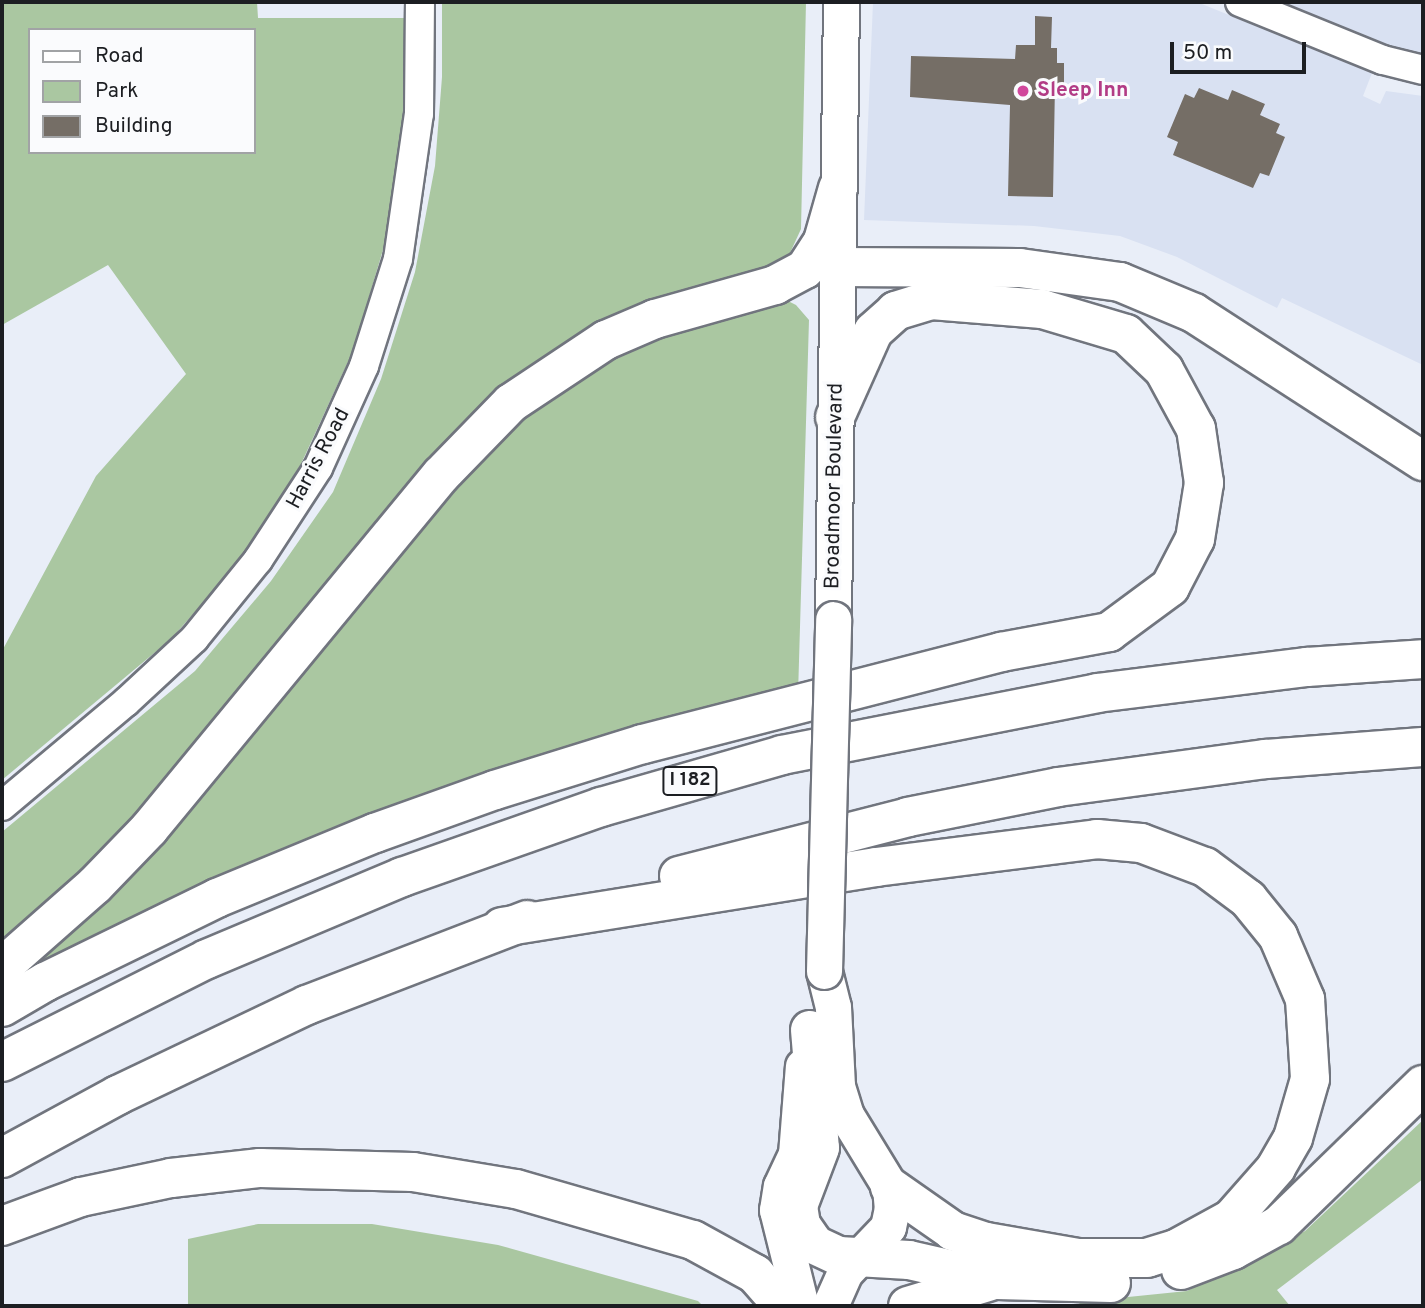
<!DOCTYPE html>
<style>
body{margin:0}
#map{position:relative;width:1425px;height:1308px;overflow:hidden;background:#e9eef8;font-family:Overpass,sans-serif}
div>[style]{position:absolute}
.built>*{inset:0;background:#d9e1f2}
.green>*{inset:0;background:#aac7a1}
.building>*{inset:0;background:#756e66}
.roads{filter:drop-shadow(2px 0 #71757e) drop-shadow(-2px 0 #71757e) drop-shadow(0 2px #71757e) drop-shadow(0 -2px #71757e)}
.minor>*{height:28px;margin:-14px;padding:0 14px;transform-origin:14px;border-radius:14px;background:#fff}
.major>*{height:35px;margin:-17.5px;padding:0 17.5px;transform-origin:17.5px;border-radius:17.5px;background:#fff}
.highway>*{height:38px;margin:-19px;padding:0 19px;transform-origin:19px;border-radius:19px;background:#fff}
.bridges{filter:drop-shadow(2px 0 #71757e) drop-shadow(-2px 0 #71757e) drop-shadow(0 2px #71757e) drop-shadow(0 -2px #71757e)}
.major-bridge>*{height:35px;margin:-17.5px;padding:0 17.5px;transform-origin:17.5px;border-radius:17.5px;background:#fff}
.dots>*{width:19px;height:19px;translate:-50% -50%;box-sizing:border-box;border:4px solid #fafbfd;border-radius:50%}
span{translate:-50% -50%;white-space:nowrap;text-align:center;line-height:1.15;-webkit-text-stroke:6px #fafbfd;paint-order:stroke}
.shield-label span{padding:2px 5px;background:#fafbfd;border:2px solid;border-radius:5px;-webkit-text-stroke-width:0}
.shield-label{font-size:19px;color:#1c1e22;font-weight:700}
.hotel-label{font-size:21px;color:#b23c85;font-weight:700}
.left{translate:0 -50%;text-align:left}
.street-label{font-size:21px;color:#1c1e22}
.frame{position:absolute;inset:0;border:4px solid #1c1e22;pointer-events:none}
.legend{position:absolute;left:28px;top:28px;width:228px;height:126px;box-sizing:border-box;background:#fafbfd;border:2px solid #a1a3a5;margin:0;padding:9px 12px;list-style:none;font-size:21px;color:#1c1e22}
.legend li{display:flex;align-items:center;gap:14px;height:35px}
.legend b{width:35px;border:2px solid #a1a3a5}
.scale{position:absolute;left:1170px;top:42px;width:136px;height:32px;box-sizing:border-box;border:4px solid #1c1e22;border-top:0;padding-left:9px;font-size:21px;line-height:24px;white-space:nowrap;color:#1c1e22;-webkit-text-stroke:5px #fafbfd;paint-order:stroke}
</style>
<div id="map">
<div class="built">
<i style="clip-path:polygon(873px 2px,1197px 2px,1372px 73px,1363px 96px,1380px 104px,1386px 91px,1423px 96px,1423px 365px,1282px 298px,1277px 308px,1177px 257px,1120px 236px,1034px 226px,864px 220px)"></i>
<i style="clip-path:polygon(1283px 2px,1423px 2px,1423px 53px,1397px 49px)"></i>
</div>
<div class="green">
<i style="clip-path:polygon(evenodd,2px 2px,257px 2px,258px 18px,406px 18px,402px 139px,385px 243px,353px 351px,301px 464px,241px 560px,171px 639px,2px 780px,2px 651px,96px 476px,186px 374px,108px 265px,2px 325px,2px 2px,30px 30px,254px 30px,254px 152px,30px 152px,30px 30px)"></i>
<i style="clip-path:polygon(442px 2px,806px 2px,801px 229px,784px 266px,590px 333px,122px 842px,2px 951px,2px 832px,195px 671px,271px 581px,333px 492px,381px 379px,415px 272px,435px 166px,442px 77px)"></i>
<i style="clip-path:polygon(780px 297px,796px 305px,809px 320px,798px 695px,2px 987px,176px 824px,493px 445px,539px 402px,646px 335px)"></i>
<i style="clip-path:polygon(1423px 1120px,1423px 1179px,1277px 1290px,1290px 1306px,1080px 1306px,1079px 1302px,1187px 1291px,1305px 1231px)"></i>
<i style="clip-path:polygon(258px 1224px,372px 1224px,498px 1245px,698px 1301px,703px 1306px,188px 1306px,188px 1239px)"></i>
</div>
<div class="building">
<i style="clip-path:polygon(1035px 16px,1052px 17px,1051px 48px,1057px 48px,1057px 63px,1064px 63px,1064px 84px,1055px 84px,1053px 197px,1008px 196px,1010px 105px,910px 97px,911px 56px,1015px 59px,1016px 45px,1035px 45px)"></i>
<i style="clip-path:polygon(1199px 88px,1228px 100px,1232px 90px,1265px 104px,1260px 115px,1280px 124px,1276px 133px,1285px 137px,1269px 176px,1260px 173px,1253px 188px,1173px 155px,1178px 142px,1167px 137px,1185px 94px,1194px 98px)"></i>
</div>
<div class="roads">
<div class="minor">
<i style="left:1240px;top:2px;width:154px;rotate:22.1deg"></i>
<i style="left:1383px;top:60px;width:41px;rotate:14deg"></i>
<i style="left:2px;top:806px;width:162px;rotate:-40deg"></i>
<i style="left:126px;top:702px;width:93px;rotate:-42.8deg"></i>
<i style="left:194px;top:639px;width:102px;rotate:-51deg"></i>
<i style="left:258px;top:560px;width:110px;rotate:-56.9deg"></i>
<i style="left:318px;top:468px;width:112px;rotate:-65.7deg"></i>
<i style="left:364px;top:366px;width:112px;rotate:-72.4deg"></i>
<i style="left:398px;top:259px;width:147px;rotate:-81.8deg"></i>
<i style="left:419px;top:114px;width:112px;rotate:-89.5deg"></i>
</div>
<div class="major">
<i style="left:833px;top:619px;width:617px;rotate:-89.26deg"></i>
<i style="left:824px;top:971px;width:37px;rotate:76deg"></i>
<i style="left:833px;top:1007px;width:79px;rotate:87.1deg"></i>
<i style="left:837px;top:1086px;width:30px;rotate:73deg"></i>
<i style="left:846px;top:1115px;width:84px;rotate:58.6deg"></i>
<i style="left:890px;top:1187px;width:21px;rotate:85deg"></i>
<i style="left:892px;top:1208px;width:19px;rotate:102deg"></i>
<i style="left:888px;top:1227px;width:62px;rotate:133.7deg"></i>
<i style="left:845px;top:1272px;width:37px;rotate:114deg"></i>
<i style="left:801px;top:1306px;width:99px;rotate:-104deg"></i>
<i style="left:777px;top:1210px;width:24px;rotate:-81deg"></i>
<i style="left:781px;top:1186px;width:35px;rotate:-65deg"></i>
<i style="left:796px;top:1154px;width:88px;rotate:-85.5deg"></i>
</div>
<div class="highway">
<i style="left:837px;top:267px;width:183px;rotate:0.3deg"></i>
<i style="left:1020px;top:268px;width:101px;rotate:8deg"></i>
<i style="left:1120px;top:282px;width:80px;rotate:22.7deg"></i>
<i style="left:1194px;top:313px;width:273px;rotate:32.9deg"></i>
<i style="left:679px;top:876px;width:236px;rotate:-14.4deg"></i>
<i style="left:908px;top:817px;width:153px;rotate:-11.3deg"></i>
<i style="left:1058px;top:787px;width:210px;rotate:-7.7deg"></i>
<i style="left:1266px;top:759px;width:157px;rotate:-4.4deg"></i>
<i style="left:502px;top:927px;width:379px;rotate:-9.1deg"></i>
<i style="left:876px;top:867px;width:223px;rotate:-7.2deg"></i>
<i style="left:1097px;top:839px;width:44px;rotate:5.2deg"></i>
<i style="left:1141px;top:843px;width:68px;rotate:20.6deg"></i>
<i style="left:1205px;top:867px;width:54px;rotate:36.7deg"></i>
<i style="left:1248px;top:899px;width:48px;rotate:51deg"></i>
<i style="left:1278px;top:936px;width:69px;rotate:66.8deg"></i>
<i style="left:1305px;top:999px;width:80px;rotate:86.4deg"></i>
<i style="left:1310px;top:1079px;width:61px;rotate:106.1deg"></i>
<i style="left:1293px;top:1138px;width:34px;rotate:120deg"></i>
<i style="left:1276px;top:1168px;width:68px;rotate:131.4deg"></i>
<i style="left:1231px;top:1219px;width:63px;rotate:151.4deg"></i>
<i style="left:1176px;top:1249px;width:30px;rotate:163deg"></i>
<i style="left:1147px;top:1258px;width:69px;rotate:180deg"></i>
<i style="left:1078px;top:1258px;width:93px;rotate:-170.1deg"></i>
<i style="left:986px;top:1242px;width:35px;rotate:-162deg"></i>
<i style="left:953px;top:1231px;width:77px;rotate:-145.1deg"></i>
<i style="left:2px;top:967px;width:124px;rotate:-41.4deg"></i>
<i style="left:95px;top:885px;width:78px;rotate:-46deg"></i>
<i style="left:149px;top:829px;width:459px;rotate:-50.5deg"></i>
<i style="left:441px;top:475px;width:100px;rotate:-45.8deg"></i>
<i style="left:511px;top:403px;width:114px;rotate:-33.6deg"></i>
<i style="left:606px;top:340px;width:53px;rotate:-23.2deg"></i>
<i style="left:655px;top:319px;width:125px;rotate:-15.8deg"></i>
<i style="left:775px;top:285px;width:34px;rotate:-28deg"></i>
<i style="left:805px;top:269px;width:33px;rotate:-57deg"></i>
<i style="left:823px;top:241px;width:55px;rotate:-74.2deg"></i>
<i style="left:2px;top:1007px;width:50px;rotate:-30.2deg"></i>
<i style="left:45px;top:982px;width:191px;rotate:-26deg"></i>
<i style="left:217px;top:898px;width:171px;rotate:-22.4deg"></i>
<i style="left:375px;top:833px;width:127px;rotate:-19.7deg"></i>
<i style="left:495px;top:790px;width:155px;rotate:-17.3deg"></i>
<i style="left:643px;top:744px;width:370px;rotate:-14.4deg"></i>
<i style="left:1001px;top:652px;width:110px;rotate:-10.5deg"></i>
<i style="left:1109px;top:632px;width:76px;rotate:-36.4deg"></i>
<i style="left:1170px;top:587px;width:54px;rotate:-62.5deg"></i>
<i style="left:1195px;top:539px;width:57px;rotate:-80.9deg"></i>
<i style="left:1204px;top:483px;width:55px;rotate:-98.4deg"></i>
<i style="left:1196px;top:429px;width:67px;rotate:-118.5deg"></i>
<i style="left:1164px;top:370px;width:52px;rotate:-136.5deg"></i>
<i style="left:1126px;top:334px;width:88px;rotate:-163.4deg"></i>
<i style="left:1042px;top:309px;width:111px;rotate:-175.4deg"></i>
<i style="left:931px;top:300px;width:37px;rotate:163deg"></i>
<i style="left:896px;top:311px;width:31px;rotate:138deg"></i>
<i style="left:873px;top:332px;width:93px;rotate:114.1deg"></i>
<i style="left:810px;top:1030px;width:118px;rotate:85.2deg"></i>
<i style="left:820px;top:1148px;width:62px;rotate:110.8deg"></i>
<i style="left:798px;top:1206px;width:19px;rotate:81deg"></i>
<i style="left:801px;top:1225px;width:24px;rotate:55deg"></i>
<i style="left:815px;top:1245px;width:26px;rotate:25deg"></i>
<i style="left:839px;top:1256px;width:70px;rotate:3.3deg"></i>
<i style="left:909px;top:1260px;width:90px;rotate:12.8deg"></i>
<i style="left:997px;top:1280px;width:114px;rotate:1.5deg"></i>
<i style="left:2px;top:1062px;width:229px;rotate:-26.7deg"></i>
<i style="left:207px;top:959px;width:212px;rotate:-22.8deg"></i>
<i style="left:402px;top:877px;width:211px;rotate:-19.4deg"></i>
<i style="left:601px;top:807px;width:188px;rotate:-16deg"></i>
<i style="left:782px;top:755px;width:321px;rotate:-11.1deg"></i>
<i style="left:1097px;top:693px;width:212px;rotate:-7.1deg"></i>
<i style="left:1307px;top:667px;width:116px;rotate:-3.9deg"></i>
<i style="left:2px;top:1158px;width:132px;rotate:-28.5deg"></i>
<i style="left:118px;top:1095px;width:209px;rotate:-25.5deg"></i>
<i style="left:307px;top:1005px;width:236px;rotate:-21.1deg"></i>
<i style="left:2px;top:1226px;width:84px;rotate:-20.2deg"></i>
<i style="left:81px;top:1197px;width:92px;rotate:-11.9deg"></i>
<i style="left:171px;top:1178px;width:90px;rotate:-6.4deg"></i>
<i style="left:260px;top:1168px;width:153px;rotate:1.5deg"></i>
<i style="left:413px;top:1172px;width:104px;rotate:9.4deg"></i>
<i style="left:516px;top:1189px;width:184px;rotate:16.1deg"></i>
<i style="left:693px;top:1240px;width:71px;rotate:28.7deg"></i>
<i style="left:755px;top:1274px;width:43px;rotate:48.8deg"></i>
<i style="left:1181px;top:1270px;width:56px;rotate:-21deg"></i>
<i style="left:1233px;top:1250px;width:52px;rotate:-28.5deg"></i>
<i style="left:1279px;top:1225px;width:201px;rotate:-44.2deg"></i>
<i style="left:908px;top:1306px;width:84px;rotate:-16.7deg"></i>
</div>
</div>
<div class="bridges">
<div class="major-bridge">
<i style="left:824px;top:971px;width:352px;rotate:-88.5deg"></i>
</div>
</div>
<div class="dots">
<i style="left:1023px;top:91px;background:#d1479c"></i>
</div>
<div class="shield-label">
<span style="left:690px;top:781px">I 182</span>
</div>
<div class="hotel-label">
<span class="left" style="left:1037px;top:91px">Sleep Inn</span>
</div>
<div class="street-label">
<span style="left:319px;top:459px;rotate:-62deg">Harris Road</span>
<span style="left:835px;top:486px;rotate:-89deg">Broadmoor Boulevard</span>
</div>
<div class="frame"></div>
<ul class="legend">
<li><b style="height:9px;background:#fff"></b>Road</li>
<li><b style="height:19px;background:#aac7a1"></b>Park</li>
<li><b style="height:19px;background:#756e66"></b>Building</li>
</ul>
<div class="scale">50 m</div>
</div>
